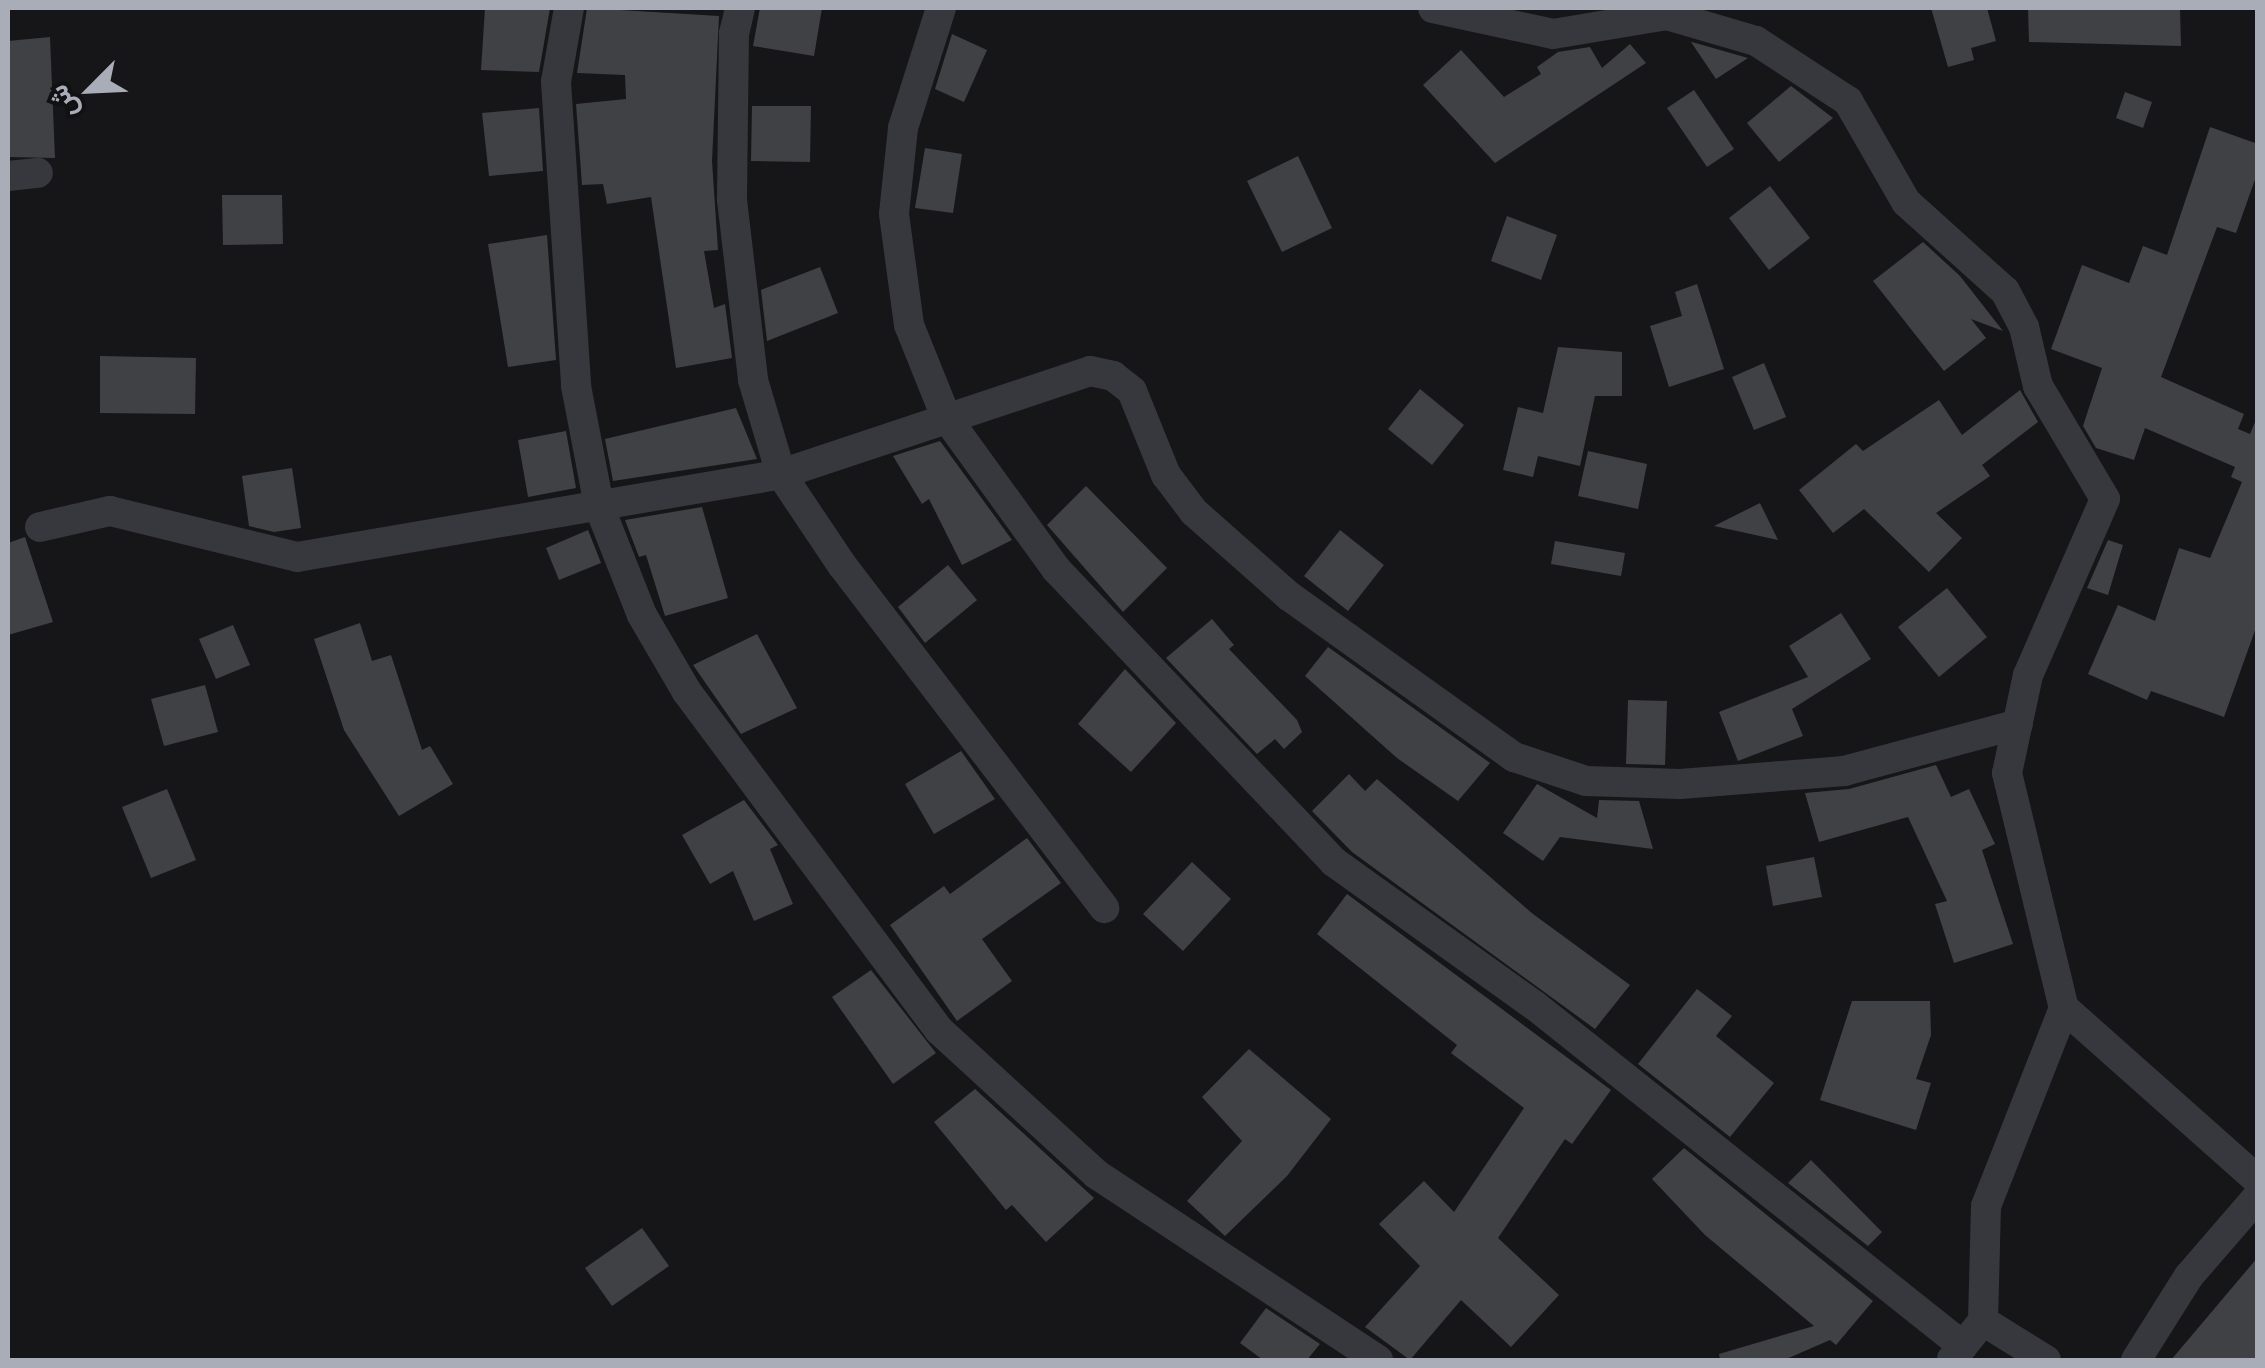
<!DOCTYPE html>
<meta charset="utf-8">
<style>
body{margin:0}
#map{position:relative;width:2265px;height:1368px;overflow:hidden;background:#161618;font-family:"Golos Text",Vazirmatn,sans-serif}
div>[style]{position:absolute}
.building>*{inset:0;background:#404145}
.street>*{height:30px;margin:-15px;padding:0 15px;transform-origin:15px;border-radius:15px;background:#37383d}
span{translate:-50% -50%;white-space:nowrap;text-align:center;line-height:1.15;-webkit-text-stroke:10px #111113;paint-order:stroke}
.frame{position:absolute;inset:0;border:10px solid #a8adb8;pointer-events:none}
.north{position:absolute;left:40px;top:40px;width:100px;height:100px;-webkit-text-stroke:8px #111113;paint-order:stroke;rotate:246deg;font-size:28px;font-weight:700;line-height:40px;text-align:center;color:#a8adb8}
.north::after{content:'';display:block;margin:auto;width:35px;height:45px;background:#a8adb8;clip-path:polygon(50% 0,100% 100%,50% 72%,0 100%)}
</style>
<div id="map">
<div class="building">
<i style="clip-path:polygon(485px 8px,550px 8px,539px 72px,481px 70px)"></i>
<i style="clip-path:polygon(587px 8px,719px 16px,712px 161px,718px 250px,704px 251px,714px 308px,725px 304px,732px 358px,676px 368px,651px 197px,607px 204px,603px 184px,582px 185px,576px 104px,626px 99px,625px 75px,577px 73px)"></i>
<i style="clip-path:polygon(760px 8px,822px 8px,814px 56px,753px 46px)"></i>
<i style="clip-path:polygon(1931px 8px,1987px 8px,1996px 41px,1971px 48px,1974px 60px,1948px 67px)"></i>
<i style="clip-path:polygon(2028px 8px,2180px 8px,2181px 46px,2029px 42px)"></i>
<i style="clip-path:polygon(952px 34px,987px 50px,964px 102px,935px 89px)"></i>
<i style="clip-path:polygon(50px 37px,55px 158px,8px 157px,8px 41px)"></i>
<i style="clip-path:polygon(1691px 42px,1692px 42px,1748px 58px,1716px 79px)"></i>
<i style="clip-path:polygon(1630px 44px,1646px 63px,1495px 163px,1423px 85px,1461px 50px,1504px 97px,1541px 74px,1537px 67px,1558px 52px,1590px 47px,1602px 68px)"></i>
<i style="clip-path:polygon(1791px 86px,1833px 118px,1779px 162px,1747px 123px)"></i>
<i style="clip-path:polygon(1694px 90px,1734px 149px,1707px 167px,1667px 108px)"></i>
<i style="clip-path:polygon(2125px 92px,2152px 102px,2143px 128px,2116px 118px)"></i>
<i style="clip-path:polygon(752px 106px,811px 106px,810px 162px,751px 161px)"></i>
<i style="clip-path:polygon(539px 108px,543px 171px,489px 176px,482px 113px)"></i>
<i style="clip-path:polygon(2210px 127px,2258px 144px,2258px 171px,2236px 233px,2217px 227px,2161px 377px,2244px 414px,2238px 429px,2250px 434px,2258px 415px,2258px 622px,2224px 717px,2151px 691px,2147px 700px,2088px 674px,2118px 605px,2155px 621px,2179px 548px,2210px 558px,2242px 482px,2231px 477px,2235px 467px,2145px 428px,2134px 460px,2096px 448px,2083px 426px,2102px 368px,2051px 349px,2082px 265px,2129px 283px,2143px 246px,2167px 255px)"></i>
<i style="clip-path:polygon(925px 148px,962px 154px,953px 213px,915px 208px)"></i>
<i style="clip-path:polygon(1298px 156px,1332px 228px,1282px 252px,1247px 181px)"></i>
<i style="clip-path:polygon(1770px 186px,1810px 238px,1769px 270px,1729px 218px)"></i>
<i style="clip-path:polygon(222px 195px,282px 195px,283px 244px,223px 245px)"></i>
<i style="clip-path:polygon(1507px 216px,1557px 235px,1541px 280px,1491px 261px)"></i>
<i style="clip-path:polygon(547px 235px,556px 360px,508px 367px,488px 244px)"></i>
<i style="clip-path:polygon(1923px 242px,1960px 276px,2003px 331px,1971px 319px,1986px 338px,1944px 371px,1873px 281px)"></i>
<i style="clip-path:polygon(820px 267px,838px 313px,767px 341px,761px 290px)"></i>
<i style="clip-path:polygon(1697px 284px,1724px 369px,1669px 387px,1650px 326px,1682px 316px,1675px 292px)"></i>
<i style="clip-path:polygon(1558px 347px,1622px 352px,1622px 396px,1595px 396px,1580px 466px,1538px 456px,1533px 477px,1503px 470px,1518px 407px,1543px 413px)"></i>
<i style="clip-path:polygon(100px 356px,196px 358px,195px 414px,100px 413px)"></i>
<i style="clip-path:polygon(1764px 363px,1786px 417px,1754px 430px,1732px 377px)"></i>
<i style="clip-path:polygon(1420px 389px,1464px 425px,1432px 465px,1388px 429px)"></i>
<i style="clip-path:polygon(2020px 390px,2038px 422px,1982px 465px,1990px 476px,1936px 513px,1962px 538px,1929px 572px,1864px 509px,1833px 533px,1799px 490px,1856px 444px,1863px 451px,1939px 400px,1962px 435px)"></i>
<i style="clip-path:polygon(736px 408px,757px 459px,613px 481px,605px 439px)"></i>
<i style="clip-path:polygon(566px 431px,576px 488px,528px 497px,518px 440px)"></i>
<i style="clip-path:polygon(940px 441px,1012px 540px,962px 565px,929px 499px,922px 504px,893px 456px)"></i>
<i style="clip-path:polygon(1588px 451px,1647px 464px,1638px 509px,1578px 496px)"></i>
<i style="clip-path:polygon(292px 468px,301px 528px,274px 532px,249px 526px,242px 476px)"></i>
<i style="clip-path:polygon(1086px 486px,1167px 568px,1123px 612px,1047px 525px)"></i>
<i style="clip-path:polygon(1760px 503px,1778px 540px,1714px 526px)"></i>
<i style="clip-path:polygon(702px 507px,728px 598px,665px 616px,646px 555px,639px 557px,625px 520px)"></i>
<i style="clip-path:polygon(588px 530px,601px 563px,559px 580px,546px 548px)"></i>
<i style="clip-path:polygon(1340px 530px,1384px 565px,1348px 611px,1304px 576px)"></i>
<i style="clip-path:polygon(25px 537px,53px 622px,8px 635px,8px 543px)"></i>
<i style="clip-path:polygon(2108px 540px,2123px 545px,2108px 595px,2087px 588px)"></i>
<i style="clip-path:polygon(1555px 541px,1625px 553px,1621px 576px,1551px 564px)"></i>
<i style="clip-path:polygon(948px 565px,977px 600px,925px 643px,898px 607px)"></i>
<i style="clip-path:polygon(1947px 588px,1987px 637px,1939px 677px,1898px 627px)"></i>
<i style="clip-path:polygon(1841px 613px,1871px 659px,1792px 709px,1803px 736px,1738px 761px,1719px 712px,1808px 677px,1789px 646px)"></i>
<i style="clip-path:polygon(1212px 619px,1234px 645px,1229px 649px,1297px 720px,1302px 732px,1284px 749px,1275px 739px,1257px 754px,1166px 658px)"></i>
<i style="clip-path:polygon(360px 623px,372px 661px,391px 655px,422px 750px,430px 746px,453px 784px,399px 816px,344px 730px,314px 639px)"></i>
<i style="clip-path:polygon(233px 625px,250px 665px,216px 679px,199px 639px)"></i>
<i style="clip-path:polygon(757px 634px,797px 708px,741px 734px,693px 665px)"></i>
<i style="clip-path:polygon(1328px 647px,1490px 763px,1458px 801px,1397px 758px,1305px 676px)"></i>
<i style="clip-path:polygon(1125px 669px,1176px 723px,1131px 772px,1078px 724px)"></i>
<i style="clip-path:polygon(205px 685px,218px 732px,164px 746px,151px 699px)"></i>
<i style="clip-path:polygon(1628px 700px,1667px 701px,1665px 765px,1626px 764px)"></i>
<i style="clip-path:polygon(961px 751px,995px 799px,934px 834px,905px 784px)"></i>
<i style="clip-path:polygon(1936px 765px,1951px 797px,1969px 789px,1995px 844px,1982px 850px,2013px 944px,1954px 963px,1935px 904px,1947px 901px,1908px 817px,1819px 842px,1805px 793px,1849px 789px)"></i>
<i style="clip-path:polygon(1349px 774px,1365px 791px,1377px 779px,1533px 914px,1630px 985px,1595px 1029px,1352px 852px,1312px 811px)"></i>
<i style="clip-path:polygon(1537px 784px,1597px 818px,1599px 800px,1639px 801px,1653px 849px,1560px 837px,1543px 861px,1503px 833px)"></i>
<i style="clip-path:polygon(167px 789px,196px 860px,151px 878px,122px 807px)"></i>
<i style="clip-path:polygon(744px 800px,778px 845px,770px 849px,793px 904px,754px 921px,733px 871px,710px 884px,682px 835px)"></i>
<i style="clip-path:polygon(1027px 838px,1061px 883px,982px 939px,1012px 981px,957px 1021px,890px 925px,944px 886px,950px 894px)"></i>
<i style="clip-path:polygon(1814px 857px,1822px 897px,1773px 906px,1766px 866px)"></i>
<i style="clip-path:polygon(1192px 862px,1231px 899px,1183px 951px,1143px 914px)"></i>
<i style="clip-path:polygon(1347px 894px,1611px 1090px,1572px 1144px,1565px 1139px,1498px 1238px,1559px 1295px,1511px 1347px,1461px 1300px,1410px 1360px,1365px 1327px,1420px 1266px,1379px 1224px,1424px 1181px,1454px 1212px,1524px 1108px,1451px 1053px,1457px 1045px,1317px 934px)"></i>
<i style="clip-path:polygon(871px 970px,936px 1053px,893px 1084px,832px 997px)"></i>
<i style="clip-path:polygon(1697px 989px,1732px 1016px,1716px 1036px,1774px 1083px,1730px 1137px,1638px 1064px)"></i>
<i style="clip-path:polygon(1852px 1001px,1930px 1001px,1931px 1035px,1916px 1079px,1931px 1083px,1916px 1130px,1820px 1100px)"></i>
<i style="clip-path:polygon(1249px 1049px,1331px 1119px,1287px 1176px,1225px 1236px,1187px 1201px,1242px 1141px,1202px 1097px)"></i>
<i style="clip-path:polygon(975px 1089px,1094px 1198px,1046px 1242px,1012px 1205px,1006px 1210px,934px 1122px)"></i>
<i style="clip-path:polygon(1684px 1148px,1873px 1301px,1836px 1345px,1830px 1340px,1784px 1360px,1720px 1360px,1719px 1354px,1814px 1326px,1705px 1235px,1652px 1179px)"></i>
<i style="clip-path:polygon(1811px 1160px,1882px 1232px,1868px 1246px,1788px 1183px)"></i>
<i style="clip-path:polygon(642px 1228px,669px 1266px,612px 1306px,585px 1268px)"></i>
<i style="clip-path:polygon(2258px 1257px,2258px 1360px,2171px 1360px)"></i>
<i style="clip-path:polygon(1266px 1308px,1320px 1344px,1307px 1360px,1263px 1360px,1240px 1343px)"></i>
</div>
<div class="street">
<i style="left:569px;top:8px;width:75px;rotate:100deg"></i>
<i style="left:556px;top:82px;width:305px;rotate:86.2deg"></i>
<i style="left:576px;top:386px;width:122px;rotate:79.1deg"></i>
<i style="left:599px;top:506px;width:117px;rotate:68.5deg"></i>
<i style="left:642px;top:615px;width:89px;rotate:59.7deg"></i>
<i style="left:687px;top:692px;width:422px;rotate:53.3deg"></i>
<i style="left:939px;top:1030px;width:213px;rotate:42.5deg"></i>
<i style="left:1096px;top:1174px;width:338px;rotate:33.4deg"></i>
<i style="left:740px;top:8px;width:26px;rotate:103deg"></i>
<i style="left:734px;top:33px;width:167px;rotate:90.7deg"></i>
<i style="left:732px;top:200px;width:181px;rotate:83.3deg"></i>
<i style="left:753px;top:380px;width:98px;rotate:73.4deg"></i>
<i style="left:781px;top:474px;width:110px;rotate:56.2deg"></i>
<i style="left:842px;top:565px;width:432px;rotate:52.6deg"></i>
<i style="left:941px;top:8px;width:126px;rotate:107.6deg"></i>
<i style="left:903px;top:128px;width:86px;rotate:96deg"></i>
<i style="left:894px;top:214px;width:112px;rotate:82.3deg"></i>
<i style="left:909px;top:325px;width:99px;rotate:68.1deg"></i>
<i style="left:946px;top:417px;width:188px;rotate:54.1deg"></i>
<i style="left:1056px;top:569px;width:404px;rotate:46.5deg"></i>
<i style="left:1334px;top:862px;width:246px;rotate:35.6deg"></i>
<i style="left:1534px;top:1005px;width:548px;rotate:38.48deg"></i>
<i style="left:1433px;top:8px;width:123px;rotate:12.2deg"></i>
<i style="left:1553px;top:34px;width:116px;rotate:-9.5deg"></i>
<i style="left:1667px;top:15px;width:93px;rotate:16.3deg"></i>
<i style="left:1756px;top:41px;width:110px;rotate:33.1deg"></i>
<i style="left:1848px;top:101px;width:116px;rotate:60.1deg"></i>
<i style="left:1906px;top:202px;width:133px;rotate:42deg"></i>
<i style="left:2005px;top:291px;width:41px;rotate:62.2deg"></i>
<i style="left:2024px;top:327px;width:61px;rotate:76.7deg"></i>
<i style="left:2038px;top:386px;width:131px;rotate:59.3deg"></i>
<i style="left:2105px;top:499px;width:192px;rotate:113.6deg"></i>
<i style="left:2028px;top:675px;width:100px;rotate:102.1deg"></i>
<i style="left:2007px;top:773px;width:242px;rotate:76.4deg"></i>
<i style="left:2064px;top:1008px;width:259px;rotate:41.6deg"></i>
<i style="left:8px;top:176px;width:30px;rotate:-6deg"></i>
<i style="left:40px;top:527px;width:72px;rotate:-12.9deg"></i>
<i style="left:110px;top:511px;width:193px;rotate:13.8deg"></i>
<i style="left:297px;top:557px;width:491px;rotate:-9.7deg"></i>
<i style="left:781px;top:474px;width:326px;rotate:-18.4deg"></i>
<i style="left:1090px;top:371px;width:24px;rotate:12deg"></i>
<i style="left:1113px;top:376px;width:24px;rotate:38deg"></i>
<i style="left:1132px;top:391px;width:91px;rotate:68deg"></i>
<i style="left:1166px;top:475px;width:46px;rotate:52.9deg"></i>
<i style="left:1194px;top:512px;width:127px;rotate:41.5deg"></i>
<i style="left:1289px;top:596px;width:277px;rotate:35.6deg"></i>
<i style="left:1514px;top:757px;width:76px;rotate:18.4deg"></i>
<i style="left:1586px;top:781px;width:94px;rotate:1.8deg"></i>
<i style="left:1680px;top:784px;width:165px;rotate:-4.5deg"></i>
<i style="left:1844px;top:771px;width:180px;rotate:-15.1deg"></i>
<i style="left:1983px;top:1321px;width:74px;rotate:31.8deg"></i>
<i style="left:1952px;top:1359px;width:49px;rotate:-50.8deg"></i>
<i style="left:1983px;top:1321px;width:115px;rotate:-88.5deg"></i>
<i style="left:1986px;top:1206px;width:213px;rotate:-68.5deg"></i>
<i style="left:2136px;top:1360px;width:99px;rotate:-57.8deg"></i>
<i style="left:2189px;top:1276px;width:106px;rotate:-49.2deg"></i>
</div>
<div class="frame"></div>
<div class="north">ش</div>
</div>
